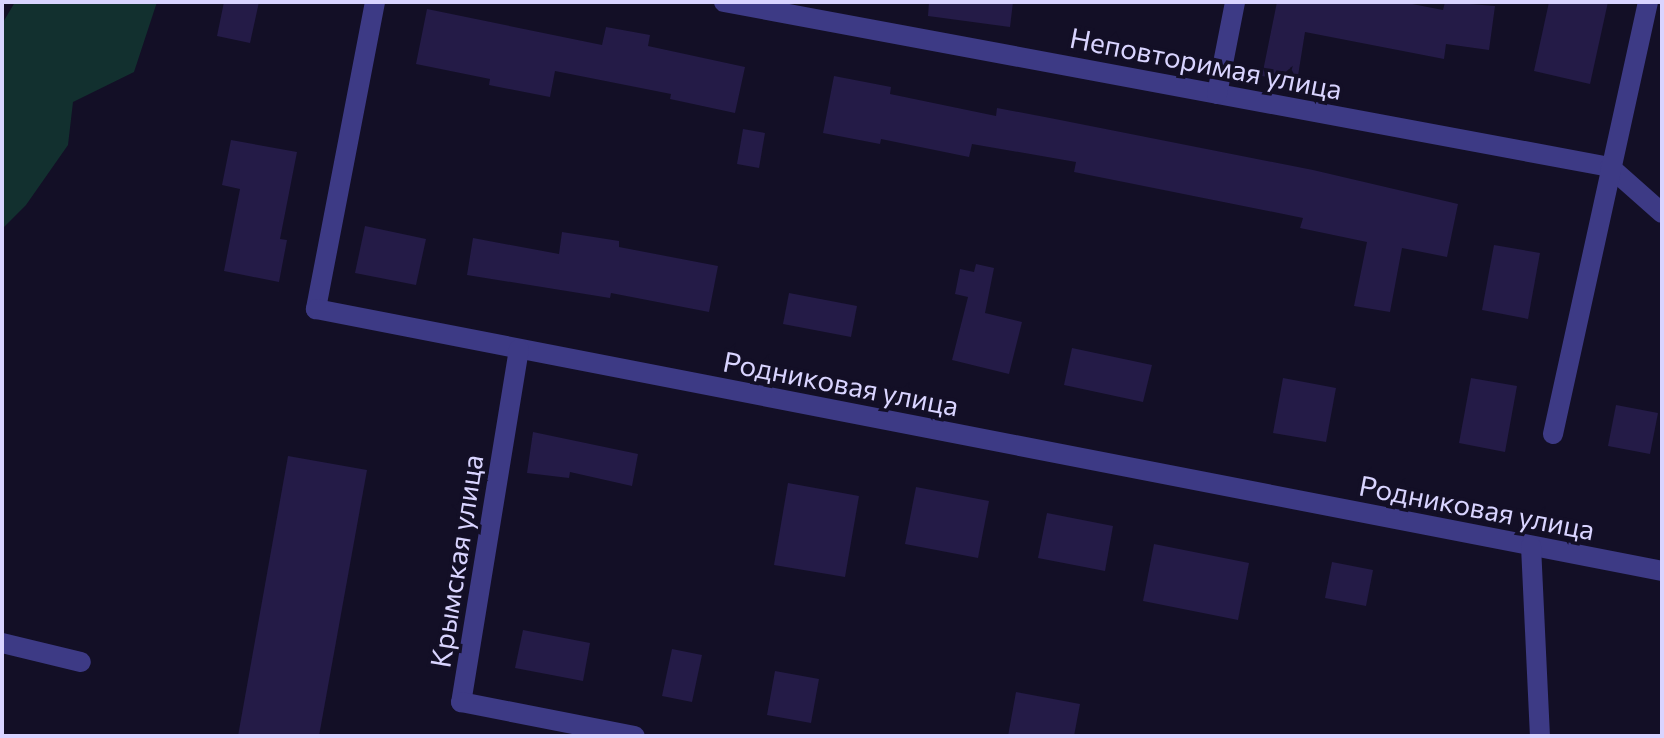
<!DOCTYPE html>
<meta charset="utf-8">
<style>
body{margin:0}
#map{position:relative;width:1664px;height:738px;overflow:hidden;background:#130f26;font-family:Commissioner,sans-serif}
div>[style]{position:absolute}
.green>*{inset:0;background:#12302f}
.building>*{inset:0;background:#241b47}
.minor>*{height:20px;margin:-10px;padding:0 10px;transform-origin:10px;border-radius:10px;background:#3d3a85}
span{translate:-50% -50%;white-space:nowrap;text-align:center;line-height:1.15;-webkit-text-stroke:7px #130f26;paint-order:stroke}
.street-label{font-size:28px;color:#d9d4ff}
.frame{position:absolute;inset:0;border:4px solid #d9d4ff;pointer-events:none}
</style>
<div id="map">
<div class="green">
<i style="clip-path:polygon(15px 2px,157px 2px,134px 72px,73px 102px,68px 145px,26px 205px,2px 229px,2px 24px)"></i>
</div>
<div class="building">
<i style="clip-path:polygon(224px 2px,259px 2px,250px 43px,217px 36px)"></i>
<i style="clip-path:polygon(929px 2px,1013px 2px,1010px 27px,928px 16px)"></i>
<i style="clip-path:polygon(1277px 2px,1402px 2px,1443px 10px,1445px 2px,1495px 6px,1489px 50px,1446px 44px,1444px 59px,1305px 32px,1297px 82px,1262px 76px)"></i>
<i style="clip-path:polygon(1549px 2px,1608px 2px,1590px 84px,1534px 71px)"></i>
<i style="clip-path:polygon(427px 9px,602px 45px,606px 27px,650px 35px,648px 46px,745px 67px,735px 113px,670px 99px,671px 94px,555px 71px,550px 97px,489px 85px,490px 79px,416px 64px)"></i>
<i style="clip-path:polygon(834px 76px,891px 87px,890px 94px,996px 116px,997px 108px,1050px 118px,1313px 170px,1458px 204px,1447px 257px,1402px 248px,1390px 312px,1354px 306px,1367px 242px,1300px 228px,1303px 218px,1074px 172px,1076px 162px,972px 144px,969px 157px,881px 139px,880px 144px,823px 133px)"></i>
<i style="clip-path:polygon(743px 129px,765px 133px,759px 168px,737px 164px)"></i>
<i style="clip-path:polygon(231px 140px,297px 152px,280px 239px,287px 240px,279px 282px,224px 271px,240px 189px,222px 185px)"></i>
<i style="clip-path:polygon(365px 226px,426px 239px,416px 285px,355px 273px)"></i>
<i style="clip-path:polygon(562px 232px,619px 241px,619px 247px,718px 266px,709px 312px,611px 293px,610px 298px,467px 275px,473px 238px,559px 254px)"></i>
<i style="clip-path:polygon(1494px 245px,1540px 253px,1528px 319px,1482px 310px)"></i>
<i style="clip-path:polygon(976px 264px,994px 268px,985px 313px,1022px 322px,1009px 374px,952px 360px,968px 297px,955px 294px,960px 269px,974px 272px)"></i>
<i style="clip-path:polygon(789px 293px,857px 306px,851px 337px,783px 324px)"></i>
<i style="clip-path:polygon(1072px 348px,1152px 365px,1143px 402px,1064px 385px)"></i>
<i style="clip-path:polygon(1283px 378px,1336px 388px,1326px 442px,1273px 433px)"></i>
<i style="clip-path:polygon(1471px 378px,1517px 386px,1505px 452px,1459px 443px)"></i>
<i style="clip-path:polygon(1616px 405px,1658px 413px,1650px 454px,1608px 446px)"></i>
<i style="clip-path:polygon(533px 432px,638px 454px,632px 486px,570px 472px,569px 478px,527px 473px)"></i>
<i style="clip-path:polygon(288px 456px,367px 470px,319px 736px,238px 736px)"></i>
<i style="clip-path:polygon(788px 483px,859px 496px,845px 577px,774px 565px)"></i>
<i style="clip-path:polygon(916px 487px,989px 501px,978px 558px,905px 544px)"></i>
<i style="clip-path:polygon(1047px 513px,1113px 526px,1105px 571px,1038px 558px)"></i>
<i style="clip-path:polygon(1154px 544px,1249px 563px,1238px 620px,1143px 601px)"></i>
<i style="clip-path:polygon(1332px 562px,1373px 570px,1366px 606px,1325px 598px)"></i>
<i style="clip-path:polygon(523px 630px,590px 643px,583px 681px,515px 668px)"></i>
<i style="clip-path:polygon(672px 649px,702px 655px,692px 702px,662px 696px)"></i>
<i style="clip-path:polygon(775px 671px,819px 679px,811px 723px,767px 715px)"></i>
<i style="clip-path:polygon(1016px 692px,1080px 704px,1074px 736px,1008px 736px)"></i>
</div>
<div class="minor">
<i style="left:375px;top:2px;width:313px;rotate:100.9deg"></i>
<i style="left:316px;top:309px;width:1371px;rotate:11.01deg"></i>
<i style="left:724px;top:2px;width:901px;rotate:10.55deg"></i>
<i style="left:1610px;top:167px;width:69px;rotate:41.5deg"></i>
<i style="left:1217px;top:94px;width:94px;rotate:-78.9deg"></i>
<i style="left:519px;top:349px;width:358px;rotate:99.3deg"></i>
<i style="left:461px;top:702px;width:177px;rotate:11.1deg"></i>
<i style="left:1553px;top:434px;width:442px;rotate:-77.6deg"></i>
<i style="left:1531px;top:546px;width:190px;rotate:87.3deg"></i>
<i style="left:2px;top:643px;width:81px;rotate:13.5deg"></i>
</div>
<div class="street-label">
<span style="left:1206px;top:63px;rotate:11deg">Неповторимая улица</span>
<span style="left:841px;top:383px;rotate:11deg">Родниковая улица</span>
<span style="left:1477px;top:507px;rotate:11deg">Родниковая улица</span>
<span style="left:456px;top:561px;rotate:-81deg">Крымская улица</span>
</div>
<div class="frame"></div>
</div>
